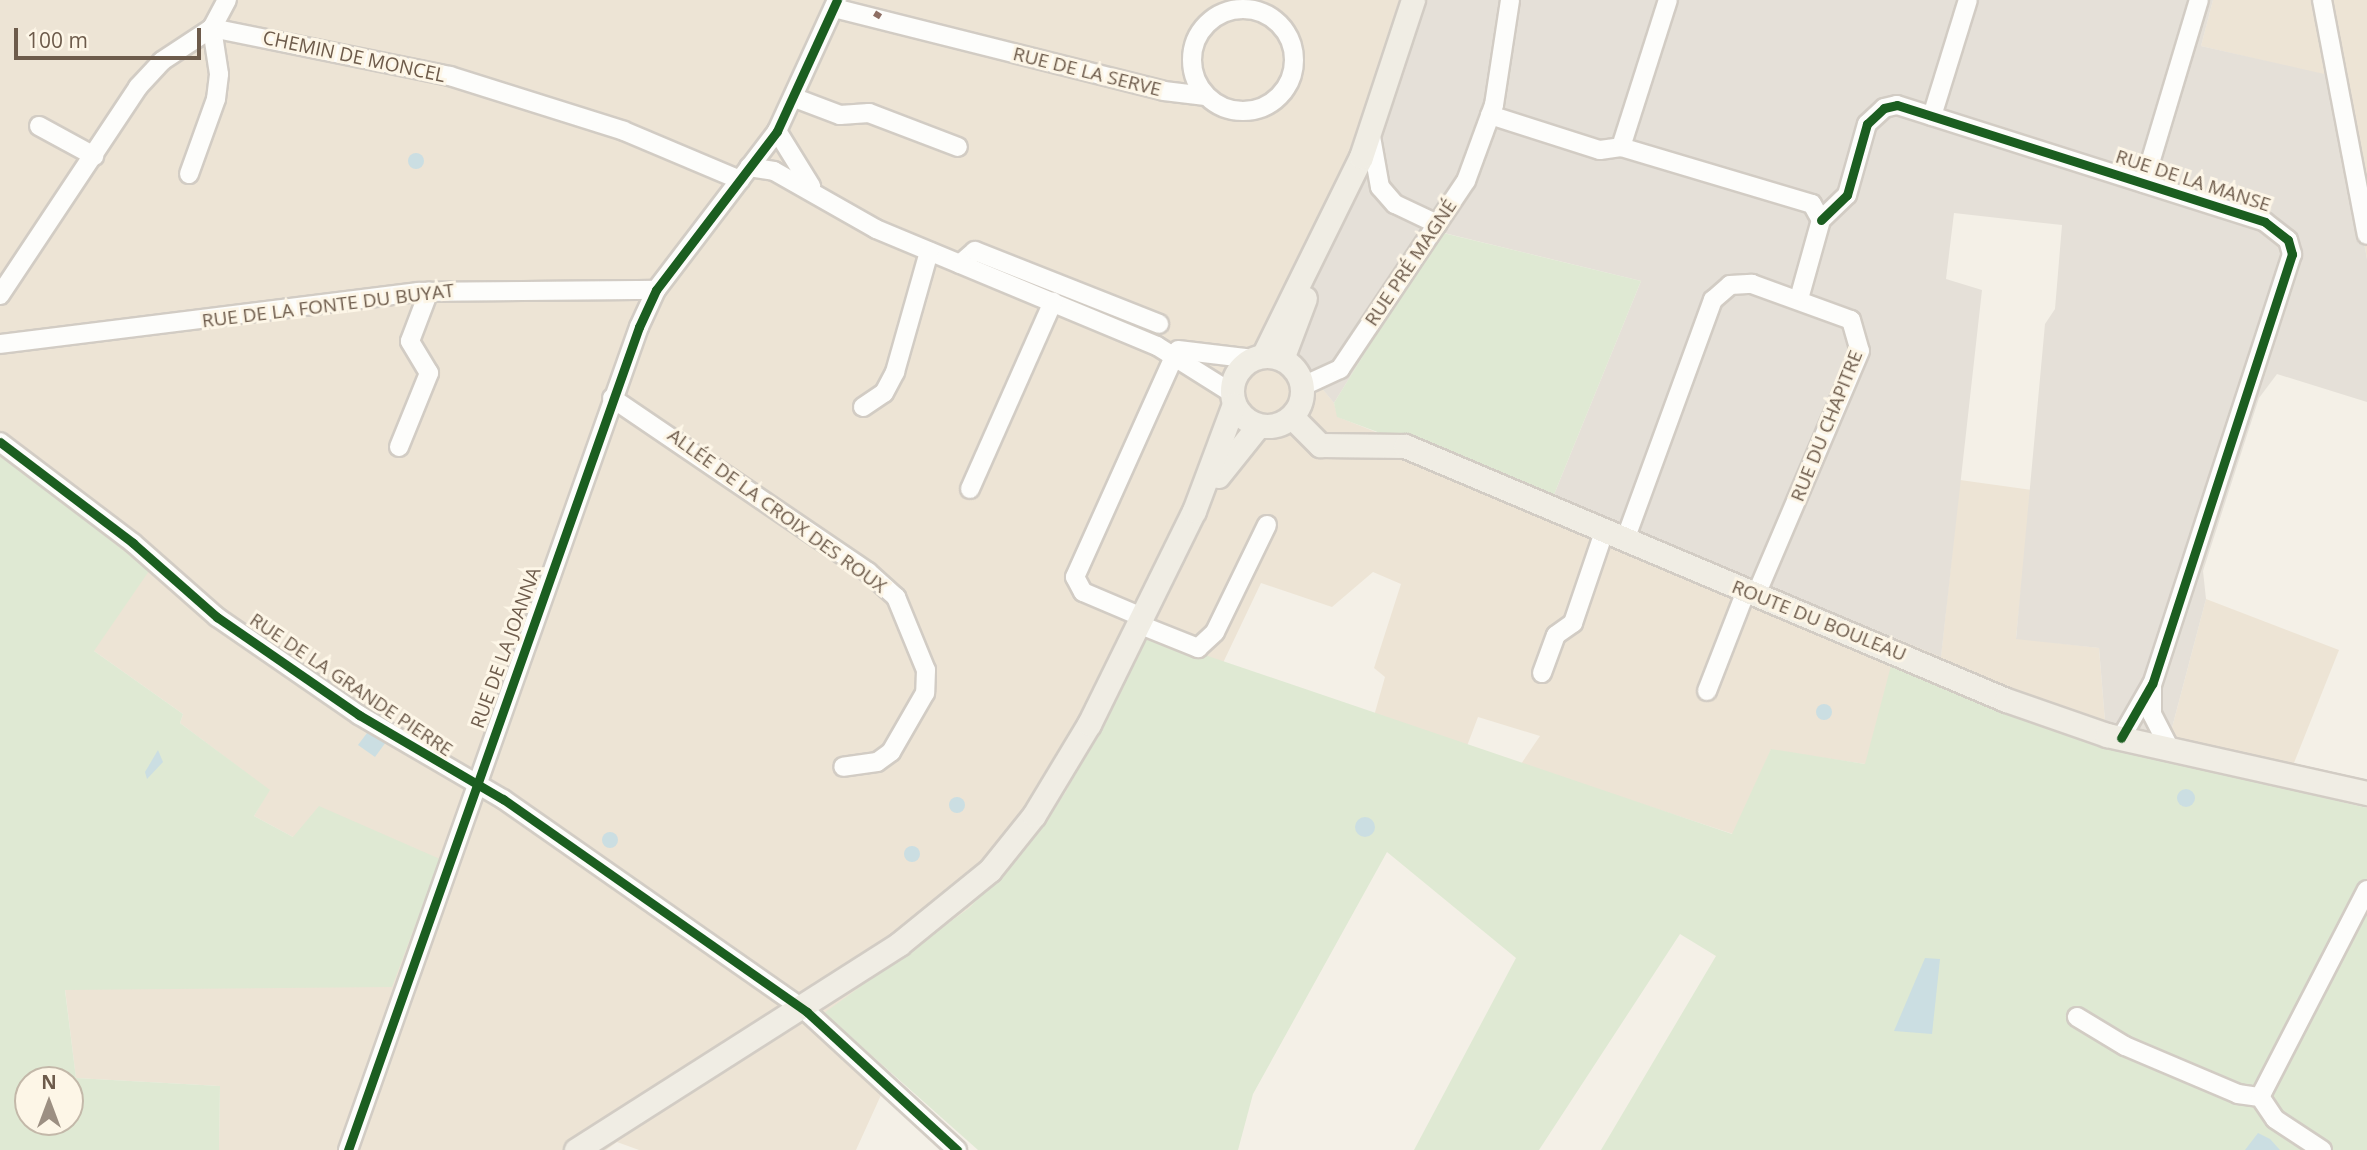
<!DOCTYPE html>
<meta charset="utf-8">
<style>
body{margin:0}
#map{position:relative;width:2367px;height:1150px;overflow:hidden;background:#f4f0e7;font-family:"Open Sans",sans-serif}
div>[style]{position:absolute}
.residential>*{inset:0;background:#ede4d5}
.industrial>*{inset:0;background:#e5e0d8}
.green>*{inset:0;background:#dfe9d3}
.water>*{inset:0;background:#cbdee2}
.round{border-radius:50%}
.roads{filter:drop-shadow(2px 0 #d2ccc4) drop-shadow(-2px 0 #d2ccc4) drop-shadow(0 2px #d2ccc4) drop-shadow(0 -2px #d2ccc4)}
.minor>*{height:18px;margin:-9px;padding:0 9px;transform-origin:9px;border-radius:9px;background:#fdfdfb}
.minor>.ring{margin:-9px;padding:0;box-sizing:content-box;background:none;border:18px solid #fdfdfb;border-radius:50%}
.major>*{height:23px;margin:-11.5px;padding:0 11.5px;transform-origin:11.5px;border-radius:11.5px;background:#f0ede4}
.major>.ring{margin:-11.5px;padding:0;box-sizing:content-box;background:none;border:23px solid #f0ede4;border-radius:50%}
.quiet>*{height:7px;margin-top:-3.5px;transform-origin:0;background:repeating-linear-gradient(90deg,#8d6e63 0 14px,transparent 0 21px)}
.cycleway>*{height:9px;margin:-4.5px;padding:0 4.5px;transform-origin:4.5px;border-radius:4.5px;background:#1b5e20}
span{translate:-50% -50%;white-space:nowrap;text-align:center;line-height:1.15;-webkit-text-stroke:6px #fdf6e7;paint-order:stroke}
.street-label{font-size:19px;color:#6d5b4b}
.north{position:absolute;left:14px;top:1066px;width:70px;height:70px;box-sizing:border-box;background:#fdf6e7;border:2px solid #c3b8a9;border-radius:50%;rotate:0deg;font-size:19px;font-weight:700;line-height:28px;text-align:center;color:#6d5b4b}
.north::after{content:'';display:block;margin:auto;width:24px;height:32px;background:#9c8f82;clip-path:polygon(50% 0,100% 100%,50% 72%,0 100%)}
.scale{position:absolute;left:14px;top:28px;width:187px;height:32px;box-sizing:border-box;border:4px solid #6d5b4b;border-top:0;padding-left:9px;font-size:21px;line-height:24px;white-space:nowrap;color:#6d5b4b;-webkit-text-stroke:5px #fdf6e7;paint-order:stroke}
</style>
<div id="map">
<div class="residential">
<i style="clip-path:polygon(0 0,1426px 0,1378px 146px,1292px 351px,1334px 403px,1338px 417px,1941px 656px,1960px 480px,2032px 490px,2016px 638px,2099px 648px,2105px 721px,2169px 739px,2206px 599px,2339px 650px,2284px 788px,2104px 745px,1865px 764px,1771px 750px,1733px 834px,1521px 764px,1540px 736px,1478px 717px,1467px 746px,1374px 716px,1385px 677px,1374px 668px,1401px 584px,1373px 572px,1332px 607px,1261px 583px,1222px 665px,1143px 635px,1065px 793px,1018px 856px,969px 908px,825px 1013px,891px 1073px,856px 1150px,639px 1150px,617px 1142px,606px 1150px,219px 1150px,220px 1086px,76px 1078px,65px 989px,392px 986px,293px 837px,254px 816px,269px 790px,180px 723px,183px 714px,94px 651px,0 451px)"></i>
<i style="clip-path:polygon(2213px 0,2367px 0,2367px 259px,2333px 77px,2201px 46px)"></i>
</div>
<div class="industrial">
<i style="clip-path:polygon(1426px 0,2213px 0,2201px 46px,2333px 76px,2367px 259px,2367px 402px,2277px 374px,2259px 398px,2203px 571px,2206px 599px,2169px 739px,2105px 721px,2099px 648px,2016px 639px,2045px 324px,2055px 309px,2062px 225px,1954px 213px,1946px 279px,1982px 290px,1941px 657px,1553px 497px,1641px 281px,1440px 232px,1334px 403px,1292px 352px,1322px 257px,1378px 146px)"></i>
</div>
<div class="green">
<i style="clip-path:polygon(1439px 232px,1641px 281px,1553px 497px,1337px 417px,1334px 403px)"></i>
<i style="clip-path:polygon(evenodd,0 451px,149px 571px,94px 651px,183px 714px,180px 723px,270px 790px,254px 816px,293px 837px,319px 806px,440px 859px,392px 987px,65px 990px,76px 1078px,220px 1086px,219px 1150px,0 1150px,0 451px,28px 1080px,70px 1080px,70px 1122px,28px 1122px,28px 1080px)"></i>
<i style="clip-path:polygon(1143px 634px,1732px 834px,1771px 749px,1865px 764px,1892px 662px,2104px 745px,2367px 808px,2367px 1150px,1601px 1150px,1716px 956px,1680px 934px,1539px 1150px,1414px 1150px,1516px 958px,1387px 852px,1253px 1094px,1238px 1150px,978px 1150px,824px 1013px,969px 908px,1018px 856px,1065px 793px)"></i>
</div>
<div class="water">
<i class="round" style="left:408px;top:153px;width:16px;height:16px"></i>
<i class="round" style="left:1816px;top:704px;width:16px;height:16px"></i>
<i style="clip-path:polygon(370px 729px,386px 742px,375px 757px,358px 745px)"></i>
<i style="clip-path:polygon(158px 750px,163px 762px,147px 779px,145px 772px)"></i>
<i class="round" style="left:2177px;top:789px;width:18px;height:18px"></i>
<i class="round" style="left:949px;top:797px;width:16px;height:16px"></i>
<i class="round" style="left:1355px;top:817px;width:20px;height:20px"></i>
<i class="round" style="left:602px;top:832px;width:16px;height:16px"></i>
<i class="round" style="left:904px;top:846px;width:16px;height:16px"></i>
<i style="clip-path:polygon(1925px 958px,1940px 959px,1932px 1034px,1894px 1031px)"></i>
<i style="clip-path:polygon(2258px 1133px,2270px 1139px,2280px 1150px,2245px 1150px)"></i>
</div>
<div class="roads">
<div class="minor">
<i style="left:2322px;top:0;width:239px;rotate:79.2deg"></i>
<i style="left:834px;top:8px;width:340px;rotate:14.1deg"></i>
<i style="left:1164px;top:91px;width:42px;rotate:6.8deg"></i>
<i class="ring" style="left:1192px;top:9px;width:84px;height:84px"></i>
<i style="left:795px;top:98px;width:48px;rotate:20.7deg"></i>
<i style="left:840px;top:115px;width:29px;rotate:-4deg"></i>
<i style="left:869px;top:113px;width:95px;rotate:20.9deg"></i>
<i style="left:1490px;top:115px;width:115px;rotate:17.7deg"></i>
<i style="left:1600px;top:150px;width:21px;rotate:-8deg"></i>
<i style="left:1621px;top:147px;width:154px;rotate:-72.3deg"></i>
<i style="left:1932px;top:116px;width:121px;rotate:-72.8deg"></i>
<i style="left:39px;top:126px;width:63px;rotate:28.6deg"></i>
<i style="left:777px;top:131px;width:65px;rotate:58.3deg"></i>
<i style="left:1370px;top:131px;width:57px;rotate:79.9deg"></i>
<i style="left:1380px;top:187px;width:23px;rotate:49deg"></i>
<i style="left:1395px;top:204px;width:47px;rotate:25.5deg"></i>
<i style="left:1621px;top:147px;width:199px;rotate:16.6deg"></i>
<i style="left:1812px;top:204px;width:18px;rotate:61deg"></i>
<i style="left:1821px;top:220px;width:82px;rotate:105.6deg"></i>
<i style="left:749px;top:167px;width:25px;rotate:9deg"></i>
<i style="left:774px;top:171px;width:117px;rotate:29.6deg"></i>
<i style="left:876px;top:229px;width:304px;rotate:22.6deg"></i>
<i style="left:1157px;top:346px;width:89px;rotate:32.1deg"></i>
<i style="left:189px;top:174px;width:80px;rotate:-70.2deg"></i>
<i style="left:216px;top:99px;width:25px;rotate:-83deg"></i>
<i style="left:219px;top:74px;width:47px;rotate:-98.7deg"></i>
<i style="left:212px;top:28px;width:32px;rotate:-62deg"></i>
<i style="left:2144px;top:183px;width:191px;rotate:-73.3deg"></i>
<i style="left:1821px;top:220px;width:36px;rotate:-44deg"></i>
<i style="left:1847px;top:195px;width:74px;rotate:-74.3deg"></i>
<i style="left:1867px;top:124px;width:23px;rotate:-43deg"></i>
<i style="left:1884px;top:108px;width:13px;rotate:-13deg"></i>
<i style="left:1897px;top:105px;width:386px;rotate:17.6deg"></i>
<i style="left:2265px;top:222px;width:29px;rotate:38deg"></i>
<i style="left:2288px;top:240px;width:15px;rotate:74deg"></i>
<i style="left:2292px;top:254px;width:452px;rotate:108deg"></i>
<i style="left:2152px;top:684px;width:62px;rotate:119.9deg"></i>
<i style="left:960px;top:264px;width:20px;rotate:-41deg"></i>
<i style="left:975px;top:251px;width:198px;rotate:21.6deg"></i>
<i style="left:0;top:295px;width:250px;rotate:-56.4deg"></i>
<i style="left:138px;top:87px;width:35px;rotate:-47deg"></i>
<i style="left:162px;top:61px;width:60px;rotate:-33.4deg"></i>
<i style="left:212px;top:28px;width:243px;rotate:11.4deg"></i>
<i style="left:450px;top:76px;width:182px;rotate:17.5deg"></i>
<i style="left:624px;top:131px;width:126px;rotate:22.9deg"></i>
<i style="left:0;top:344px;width:421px;rotate:-7.1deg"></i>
<i style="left:418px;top:292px;width:238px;rotate:-0.5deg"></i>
<i style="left:1178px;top:350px;width:76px;rotate:6.8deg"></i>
<i style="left:1303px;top:386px;width:41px;rotate:-24.7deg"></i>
<i style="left:1340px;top:369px;width:226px;rotate:-56.2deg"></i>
<i style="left:1466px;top:181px;width:81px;rotate:-69.8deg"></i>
<i style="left:1494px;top:105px;width:106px;rotate:-81.3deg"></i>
<i style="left:612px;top:398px;width:310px;rotate:34.2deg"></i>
<i style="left:868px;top:572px;width:38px;rotate:42deg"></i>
<i style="left:896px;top:597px;width:79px;rotate:67.7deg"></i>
<i style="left:926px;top:670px;width:23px;rotate:92deg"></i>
<i style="left:925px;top:693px;width:68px;rotate:120deg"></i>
<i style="left:891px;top:752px;width:17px;rotate:144deg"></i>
<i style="left:877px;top:762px;width:34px;rotate:172deg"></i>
<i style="left:863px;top:407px;width:25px;rotate:-34deg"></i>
<i style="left:884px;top:393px;width:24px;rotate:-62deg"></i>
<i style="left:895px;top:372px;width:125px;rotate:-74.2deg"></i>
<i style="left:0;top:442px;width:167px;rotate:37.2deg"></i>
<i style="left:133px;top:543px;width:112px;rotate:41.4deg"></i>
<i style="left:217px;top:617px;width:173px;rotate:34.6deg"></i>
<i style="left:359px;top:715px;width:167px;rotate:30.3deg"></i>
<i style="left:503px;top:799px;width:371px;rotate:35deg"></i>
<i style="left:807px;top:1012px;width:204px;rotate:42.6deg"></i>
<i style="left:399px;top:447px;width:80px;rotate:-67.9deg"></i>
<i style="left:429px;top:373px;width:37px;rotate:-121deg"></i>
<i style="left:410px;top:341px;width:53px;rotate:-69.2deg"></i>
<i style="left:970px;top:489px;width:205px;rotate:-66.1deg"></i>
<i style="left:1625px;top:540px;width:256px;rotate:-69.9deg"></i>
<i style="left:1713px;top:300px;width:23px;rotate:-41deg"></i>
<i style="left:1730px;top:285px;width:22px;rotate:-3deg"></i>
<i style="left:1752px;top:284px;width:105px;rotate:20deg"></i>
<i style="left:1851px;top:320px;width:32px;rotate:74deg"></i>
<i style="left:1860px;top:351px;width:265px;rotate:113.1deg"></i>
<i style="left:1142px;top:617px;width:64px;rotate:-157deg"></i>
<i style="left:1083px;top:592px;width:17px;rotate:-118deg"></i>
<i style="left:1075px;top:577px;width:243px;rotate:-65.8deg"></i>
<i style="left:1138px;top:624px;width:65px;rotate:21.8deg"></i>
<i style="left:1198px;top:648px;width:23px;rotate:-43deg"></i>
<i style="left:1215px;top:632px;width:119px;rotate:-64.1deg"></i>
<i style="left:1542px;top:673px;width:40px;rotate:-69.8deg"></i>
<i style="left:1556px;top:635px;width:21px;rotate:-35deg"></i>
<i style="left:1573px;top:623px;width:96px;rotate:-71.2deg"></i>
<i style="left:2152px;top:684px;width:30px;rotate:90deg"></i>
<i style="left:2152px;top:714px;width:42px;rotate:62.8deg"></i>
<i style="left:1707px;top:691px;width:107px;rotate:-68.7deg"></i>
<i style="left:2077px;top:1017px;width:56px;rotate:31.1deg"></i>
<i style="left:2125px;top:1046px;width:123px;rotate:23deg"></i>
<i style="left:2238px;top:1094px;width:22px;rotate:8deg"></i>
<i style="left:348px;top:1150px;width:873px;rotate:-70.53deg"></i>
<i style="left:639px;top:327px;width:41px;rotate:-65.3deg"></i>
<i style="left:656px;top:290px;width:200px;rotate:-52.7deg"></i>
<i style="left:777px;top:131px;width:144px;rotate:-65.4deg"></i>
<i style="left:2322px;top:1150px;width:56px;rotate:-146.6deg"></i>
<i style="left:2275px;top:1119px;width:27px;rotate:-124deg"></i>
<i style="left:2260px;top:1097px;width:233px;rotate:-62.7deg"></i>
</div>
<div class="major">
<i class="ring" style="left:1232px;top:356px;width:47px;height:47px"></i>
<i style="left:1263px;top:356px;width:222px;rotate:-63.8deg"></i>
<i style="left:1361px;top:157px;width:165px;rotate:-71.7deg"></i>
<i style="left:1282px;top:359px;width:65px;rotate:-69.3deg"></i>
<i style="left:1292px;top:417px;width:40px;rotate:45deg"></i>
<i style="left:1320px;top:445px;width:85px;rotate:0.7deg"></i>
<i style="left:1405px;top:446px;width:652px;rotate:22.91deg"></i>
<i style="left:2006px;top:700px;width:107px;rotate:19.1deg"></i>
<i style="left:2107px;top:735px;width:266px;rotate:12.6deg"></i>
<i style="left:1218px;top:476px;width:64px;rotate:-51.3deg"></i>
<i style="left:576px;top:1150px;width:383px;rotate:-32.5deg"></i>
<i style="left:899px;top:944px;width:117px;rotate:-39.1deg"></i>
<i style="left:990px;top:870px;width:70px;rotate:-51.3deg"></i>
<i style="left:1034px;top:815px;width:106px;rotate:-58.9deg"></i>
<i style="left:1089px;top:724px;width:237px;rotate:-63.8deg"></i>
<i style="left:1194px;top:511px;width:114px;rotate:-69.5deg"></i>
</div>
</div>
<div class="quiet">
<i style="left:876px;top:17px;width:6px;rotate:-59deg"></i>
</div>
<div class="cycleway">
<i style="left:1821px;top:220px;width:36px;rotate:-44deg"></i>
<i style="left:1847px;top:195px;width:74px;rotate:-74.3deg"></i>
<i style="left:1867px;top:124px;width:23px;rotate:-43deg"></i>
<i style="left:1884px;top:108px;width:13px;rotate:-13deg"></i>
<i style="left:1897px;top:105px;width:386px;rotate:17.6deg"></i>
<i style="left:2265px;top:222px;width:29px;rotate:38deg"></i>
<i style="left:2288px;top:240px;width:15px;rotate:74deg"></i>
<i style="left:2292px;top:254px;width:452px;rotate:108deg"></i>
<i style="left:2152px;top:684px;width:62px;rotate:119.9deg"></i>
<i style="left:0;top:442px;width:167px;rotate:37.2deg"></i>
<i style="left:133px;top:543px;width:112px;rotate:41.4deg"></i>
<i style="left:217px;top:617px;width:173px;rotate:34.6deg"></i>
<i style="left:359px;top:715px;width:167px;rotate:30.3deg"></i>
<i style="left:503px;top:799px;width:371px;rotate:35deg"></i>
<i style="left:807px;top:1012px;width:204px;rotate:42.6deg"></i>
<i style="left:348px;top:1150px;width:873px;rotate:-70.53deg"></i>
<i style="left:639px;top:327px;width:41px;rotate:-65.3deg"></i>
<i style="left:656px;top:290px;width:200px;rotate:-52.7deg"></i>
<i style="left:777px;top:131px;width:144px;rotate:-65.4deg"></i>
</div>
<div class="street-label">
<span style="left:354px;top:57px;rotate:12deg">CHEMIN DE MONCEL</span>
<span style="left:1087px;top:72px;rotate:14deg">RUE DE LA SERVE</span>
<span style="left:2193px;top:181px;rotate:18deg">RUE DE LA MANSE</span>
<span style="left:1411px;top:263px;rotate:-56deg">RUE PRÉ MAGNÉ</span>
<span style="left:328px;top:306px;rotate:-7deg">RUE DE LA FONTE DU BUYAT</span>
<span style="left:1827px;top:426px;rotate:-68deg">RUE DU CHAPITRE</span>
<span style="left:777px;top:511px;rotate:36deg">ALLÉE DE LA CROIX DES ROUX</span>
<span style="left:1819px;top:621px;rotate:22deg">ROUTE DU BOULEAU</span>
<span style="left:506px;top:648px;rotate:-70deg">RUE DE LA JOANNA</span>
<span style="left:351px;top:685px;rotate:34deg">RUE DE LA GRANDE PIERRE</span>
</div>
<div class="north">N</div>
<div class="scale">100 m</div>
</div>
